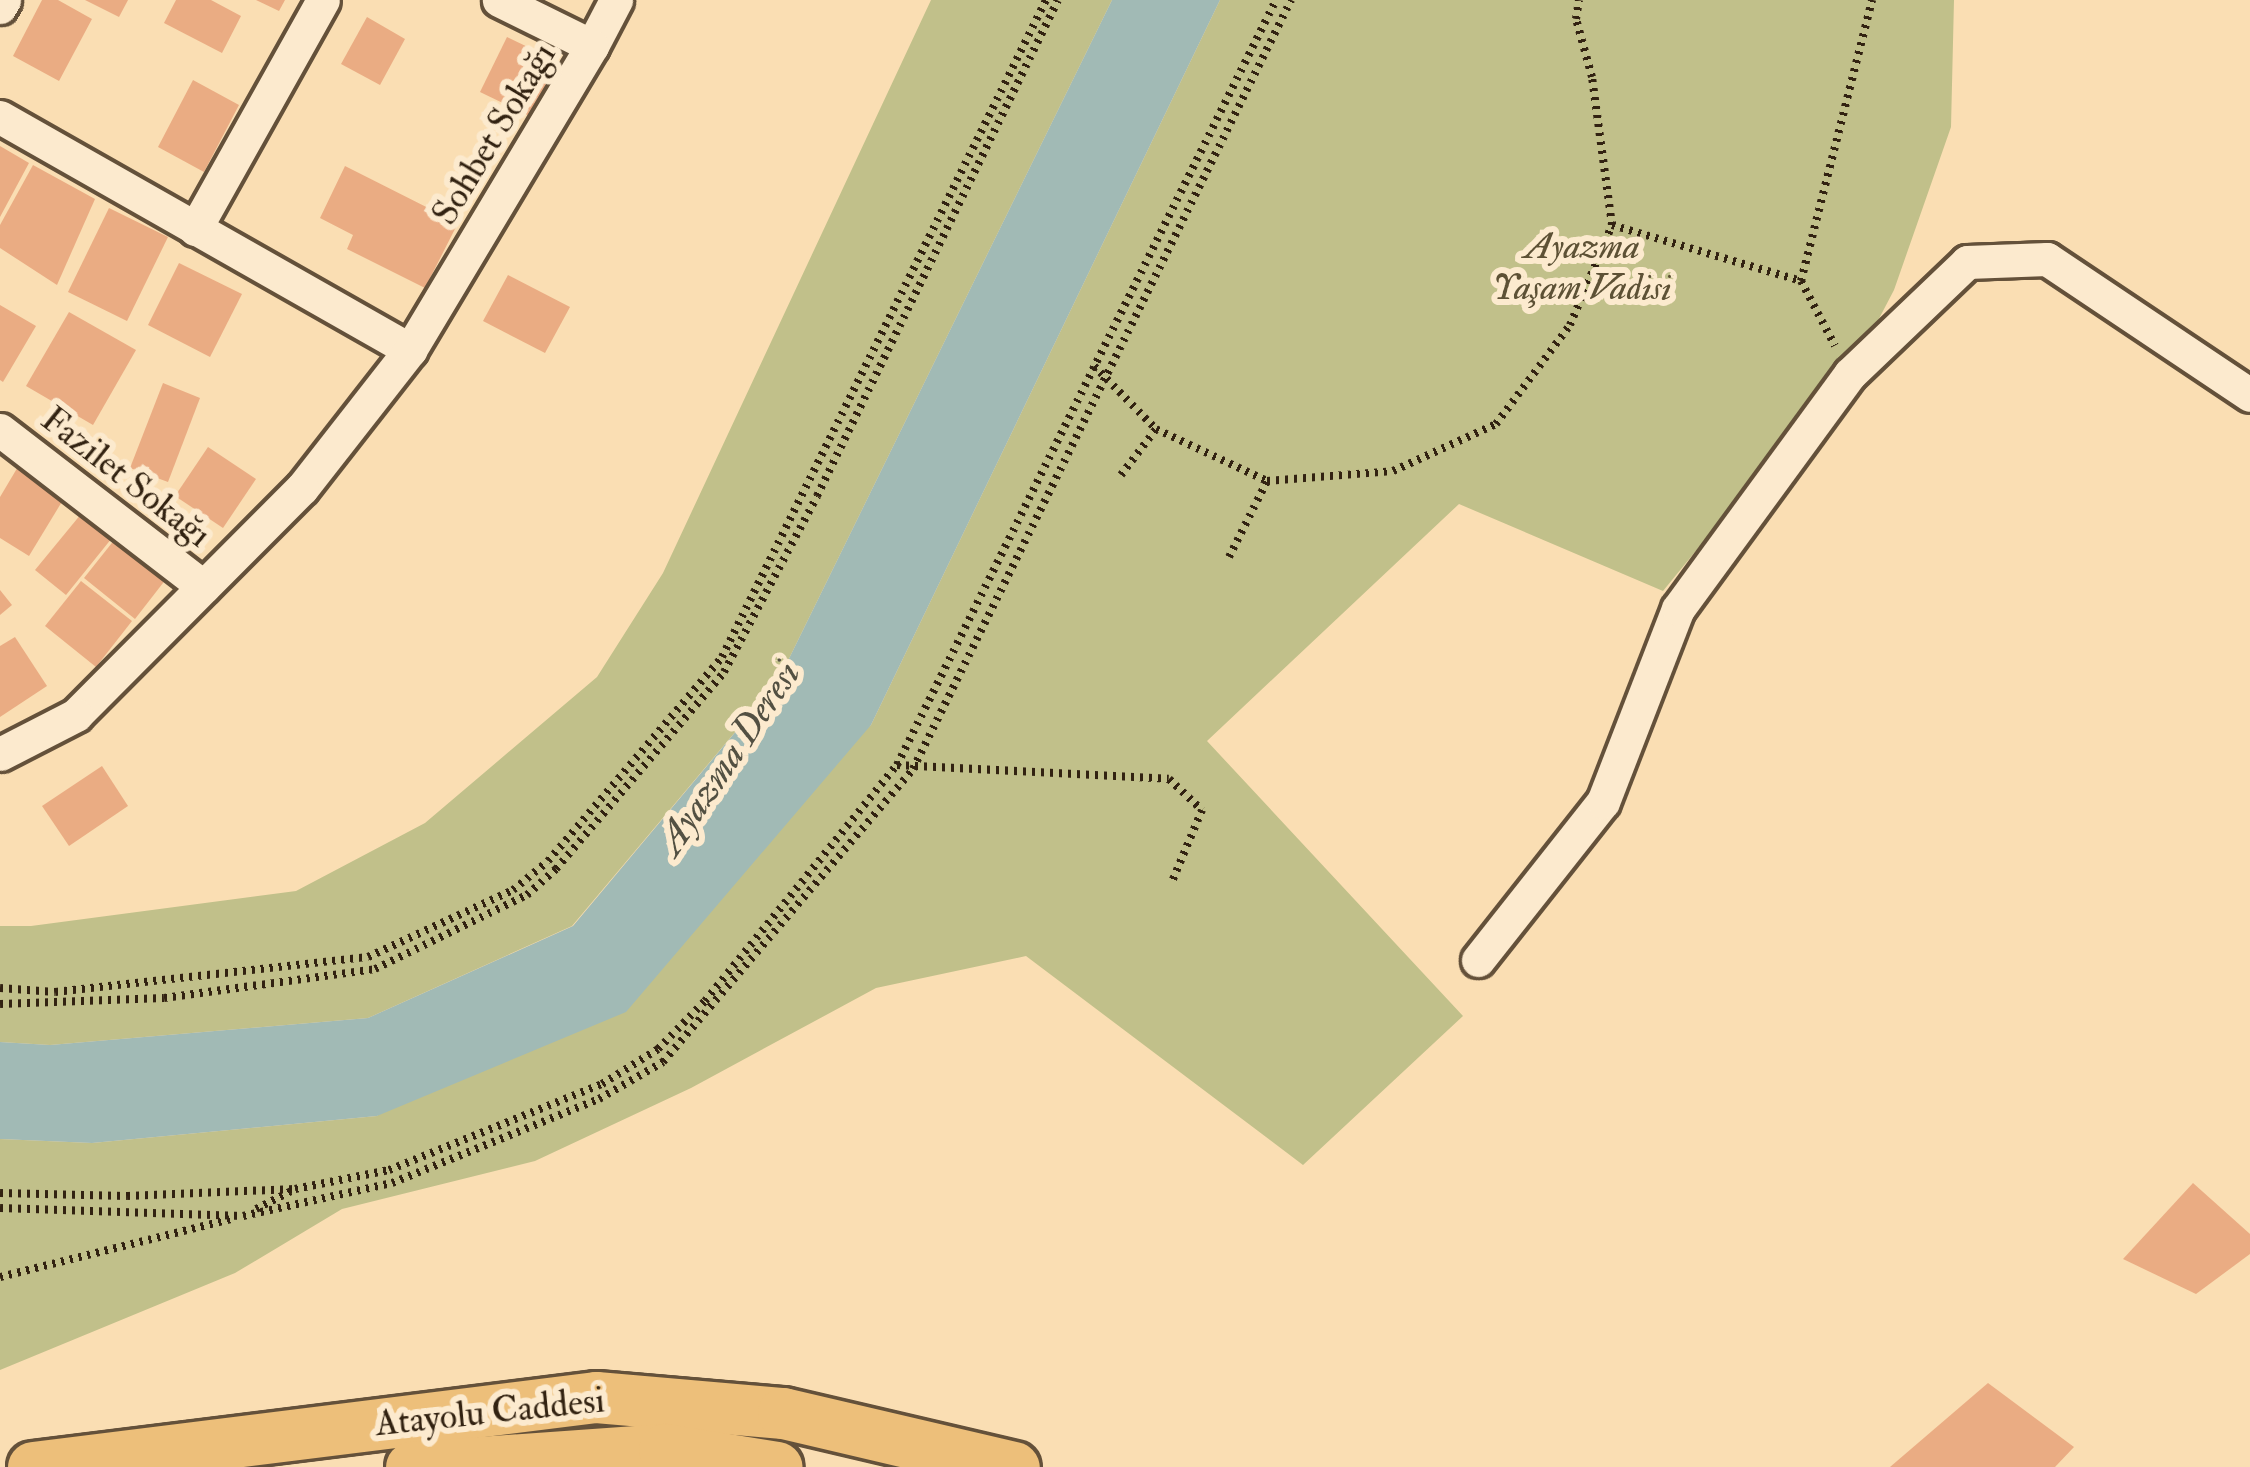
<!DOCTYPE html>
<meta charset="utf-8">
<style>
body{margin:0}
#map{position:relative;width:2250px;height:1467px;overflow:hidden;background:#fadeb3;font-family:"IM FELL Double Pica",serif}
div>[style]{position:absolute}
.green>*{inset:0;background:#c1c08a}
.water>*{inset:0;background:#a1bab5}
.building>*{inset:0;background:#eaac83}
.path>*{height:8px;margin-top:-4px;transform-origin:0;background:repeating-linear-gradient(90deg,#322211 0 3px,transparent 0 9px)}
.roads{filter:drop-shadow(3px 0 #64513a) drop-shadow(-3px 0 #64513a) drop-shadow(0 3px #64513a) drop-shadow(0 -3px #64513a)}
.street>*{height:33px;margin:-16.5px;padding:0 16.5px;transform-origin:16.5px;border-radius:16.5px;background:#fceace}
.primary>*{height:51px;margin:-25.5px;padding:0 25.5px;transform-origin:25.5px;border-radius:25.5px;background:#edbf7a}
span{translate:-50% -50%;white-space:nowrap;text-align:center;line-height:1.15;-webkit-text-stroke:12px #fceace;paint-order:stroke}
.street-label{font-size:36px;color:#322211}
.park-label{font-size:36px;color:#5d5135;font-style:italic}
.water-label{font-size:39px;color:#535042;font-style:italic}
</style>
<div id="map">
<div class="green">
<i style="clip-path:polygon(931px 0,1112px 0,778px 681px,572px 926px,368px 1018px,50px 1045px,0 1042px,0 926px,31px 926px,296px 891px,425px 823px,597px 677px,663px 573px)"></i>
<i style="clip-path:polygon(1220px 0,1954px 0,1951px 127px,1894px 290px,1850px 374px,1780px 448px,1663px 591px,1459px 504px,1207px 741px,1463px 1016px,1303px 1165px,1026px 956px,876px 988px,691px 1088px,535px 1161px,342px 1209px,235px 1273px,0 1370px,0 1139px,92px 1143px,377px 1116px,871px 725px)"></i>
</div>
<div class="water">
<i style="clip-path:polygon(1112px 0,1220px 0,871px 725px,626px 1012px,377px 1116px,92px 1143px,0 1139px,0 1042px,50px 1045px,368px 1018px,573px 926px,778px 681px)"></i>
</div>
<div class="building">
<i style="clip-path:polygon(42px 0,58px 0,92px 19px,59px 81px,13px 56px)"></i>
<i style="clip-path:polygon(85px 0,128px 0,119px 17px)"></i>
<i style="clip-path:polygon(176px 0,211px 0,241px 16px,222px 53px,164px 23px)"></i>
<i style="clip-path:polygon(256px 0,285px 0,279px 11px)"></i>
<i style="clip-path:polygon(367px 17px,405px 39px,380px 85px,341px 64px)"></i>
<i style="clip-path:polygon(507px 37px,563px 64px,536px 119px,480px 92px)"></i>
<i style="clip-path:polygon(193px 80px,239px 105px,204px 172px,158px 147px)"></i>
<i style="clip-path:polygon(0 146px,29px 163px,0 217px)"></i>
<i style="clip-path:polygon(33px 165px,95px 199px,57px 285px,0 248px,0 225px)"></i>
<i style="clip-path:polygon(345px 166px,458px 223px,425px 288px,347px 249px,353px 235px,320px 218px)"></i>
<i style="clip-path:polygon(109px 208px,168px 237px,127px 321px,68px 292px)"></i>
<i style="clip-path:polygon(179px 263px,242px 294px,210px 357px,148px 325px)"></i>
<i style="clip-path:polygon(508px 275px,570px 307px,545px 353px,483px 321px)"></i>
<i style="clip-path:polygon(0 305px,36px 326px,3px 382px,0 380px)"></i>
<i style="clip-path:polygon(69px 312px,136px 350px,93px 425px,26px 386px)"></i>
<i style="clip-path:polygon(163px 383px,200px 398px,168px 482px,130px 468px)"></i>
<i style="clip-path:polygon(208px 447px,256px 479px,223px 528px,175px 496px)"></i>
<i style="clip-path:polygon(19px 465px,66px 495px,29px 556px,0 538px,0 497px)"></i>
<i style="clip-path:polygon(86px 508px,116px 533px,66px 595px,35px 570px)"></i>
<i style="clip-path:polygon(119px 534px,170px 574px,135px 619px,84px 578px)"></i>
<i style="clip-path:polygon(81px 581px,132px 621px,96px 667px,45px 626px)"></i>
<i style="clip-path:polygon(0 590px,12px 605px,0 615px)"></i>
<i style="clip-path:polygon(15px 637px,47px 686px,0 717px,0 646px)"></i>
<i style="clip-path:polygon(102px 766px,128px 806px,69px 846px,42px 806px)"></i>
<i style="clip-path:polygon(2193px 1183px,2250px 1234px,2250px 1254px,2196px 1294px,2123px 1259px)"></i>
<i style="clip-path:polygon(1988px 1383px,2074px 1447px,2055px 1467px,1890px 1467px)"></i>
</div>
<div class="path">
<i style="left:1612px;top:225px;width:197px;rotate:16.5deg"></i>
<i style="left:1801px;top:281px;width:73px;rotate:62.4deg"></i>
<i style="left:1801px;top:281px;width:290px;rotate:-75.8deg"></i>
<i style="left:1094px;top:366px;width:88px;rotate:45.5deg"></i>
<i style="left:1156px;top:429px;width:123px;rotate:25.1deg"></i>
<i style="left:1267px;top:481px;width:126px;rotate:-4.5deg"></i>
<i style="left:1393px;top:471px;width:113px;rotate:-24.5deg"></i>
<i style="left:1496px;top:424px;width:124px;rotate:-53.2deg"></i>
<i style="left:1570px;top:325px;width:108px;rotate:-67.2deg"></i>
<i style="left:1612px;top:225px;width:149px;rotate:-97.7deg"></i>
<i style="left:1592px;top:77px;width:60px;rotate:-105.4deg"></i>
<i style="left:1576px;top:19px;width:19px;rotate:-81deg"></i>
<i style="left:1121px;top:475px;width:58px;rotate:-52.7deg"></i>
<i style="left:1229px;top:557px;width:85px;rotate:-63.4deg"></i>
<i style="left:897px;top:765px;width:272px;rotate:2.9deg"></i>
<i style="left:1169px;top:779px;width:45px;rotate:43.2deg"></i>
<i style="left:1202px;top:810px;width:80px;rotate:112.7deg"></i>
<i style="left:0;top:988px;width:55px;rotate:4.2deg"></i>
<i style="left:55px;top:992px;width:315px;rotate:-6.4deg"></i>
<i style="left:368px;top:957px;width:160px;rotate:-24.8deg"></i>
<i style="left:513px;top:890px;width:45px;rotate:-39.6deg"></i>
<i style="left:548px;top:861px;width:268px;rotate:-49.5deg"></i>
<i style="left:722px;top:657px;width:733px;rotate:-63.75deg"></i>
<i style="left:0;top:1004px;width:164px;rotate:-2.1deg"></i>
<i style="left:164px;top:998px;width:213px;rotate:-7.8deg"></i>
<i style="left:375px;top:969px;width:169px;rotate:-26deg"></i>
<i style="left:527px;top:895px;width:39px;rotate:-42deg"></i>
<i style="left:556px;top:869px;width:259px;rotate:-49.5deg"></i>
<i style="left:724px;top:672px;width:199px;rotate:-62.1deg"></i>
<i style="left:817px;top:496px;width:551px;rotate:-64.09deg"></i>
<i style="left:0;top:1193px;width:127px;rotate:1.4deg"></i>
<i style="left:127px;top:1196px;width:168px;rotate:-2.4deg"></i>
<i style="left:295px;top:1189px;width:96px;rotate:-11.4deg"></i>
<i style="left:389px;top:1170px;width:230px;rotate:-22deg"></i>
<i style="left:602px;top:1084px;width:66px;rotate:-32deg"></i>
<i style="left:658px;top:1049px;width:67px;rotate:-45.6deg"></i>
<i style="left:705px;top:1001px;width:304px;rotate:-50.9deg"></i>
<i style="left:897px;top:765px;width:854px;rotate:-63.65deg"></i>
<i style="left:0;top:1208px;width:243px;rotate:1.9deg"></i>
<i style="left:243px;top:1216px;width:153px;rotate:-12.5deg"></i>
<i style="left:392px;top:1183px;width:223px;rotate:-22.1deg"></i>
<i style="left:599px;top:1099px;width:74px;rotate:-30deg"></i>
<i style="left:663px;top:1062px;width:385px;rotate:-49.5deg"></i>
<i style="left:913px;top:769px;width:857px;rotate:-63.82deg"></i>
<i style="left:256px;top:1209px;width:39px;rotate:-27deg"></i>
<i style="left:0;top:1277px;width:238px;rotate:-14.1deg"></i>
</div>
<div class="roads">
<div class="street">
<i style="left:0;top:7px;width:8px;rotate:-60deg"></i>
<i style="left:592px;top:46px;width:52px;rotate:-62.4deg"></i>
<i style="left:0;top:117px;width:472px;rotate:29.6deg"></i>
<i style="left:410px;top:350px;width:175px;rotate:128deg"></i>
<i style="left:302px;top:488px;width:320px;rotate:134.9deg"></i>
<i style="left:76px;top:715px;width:85px;rotate:152.8deg"></i>
<i style="left:195px;top:229px;width:262px;rotate:-60.8deg"></i>
<i style="left:410px;top:350px;width:354px;rotate:-59.1deg"></i>
<i style="left:592px;top:46px;width:104px;rotate:-153.7deg"></i>
<i style="left:0;top:430px;width:257px;rotate:37.6deg"></i>
<i style="left:1478px;top:960px;width:201px;rotate:-51.7deg"></i>
<i style="left:1603px;top:802px;width:207px;rotate:-68.8deg"></i>
<i style="left:1678px;top:609px;width:291px;rotate:-53.8deg"></i>
<i style="left:1850px;top:374px;width:162px;rotate:-43.7deg"></i>
<i style="left:1967px;top:262px;width:80px;rotate:-2.1deg"></i>
<i style="left:2047px;top:259px;width:244px;rotate:33.8deg"></i>
</div>
<div class="primary">
<i style="left:33px;top:1467px;width:567px;rotate:-7.09deg"></i>
<i style="left:596px;top:1397px;width:188px;rotate:4.9deg"></i>
<i style="left:783px;top:1413px;width:237px;rotate:13.2deg"></i>
<i style="left:411px;top:1467px;width:254px;rotate:-4.1deg"></i>
<i style="left:664px;top:1449px;width:114px;rotate:9.1deg"></i>
</div>
</div>
<div class="street-label">
<span style="left:494px;top:134px;rotate:-59deg">Sohbet Sokağı</span>
<span style="left:126px;top:477px;rotate:38deg">Fazilet Sokağı</span>
<span style="left:490px;top:1412px;rotate:-6deg">Atayolu Caddesi</span>
</div>
<div class="park-label">
<span style="left:1582px;top:267px">Ayazma<br>Yaşam Vadisi</span>
</div>
<div class="water-label">
<span style="left:729px;top:758px;rotate:-56deg">Ayazma Deresi</span>
</div>
</div>
